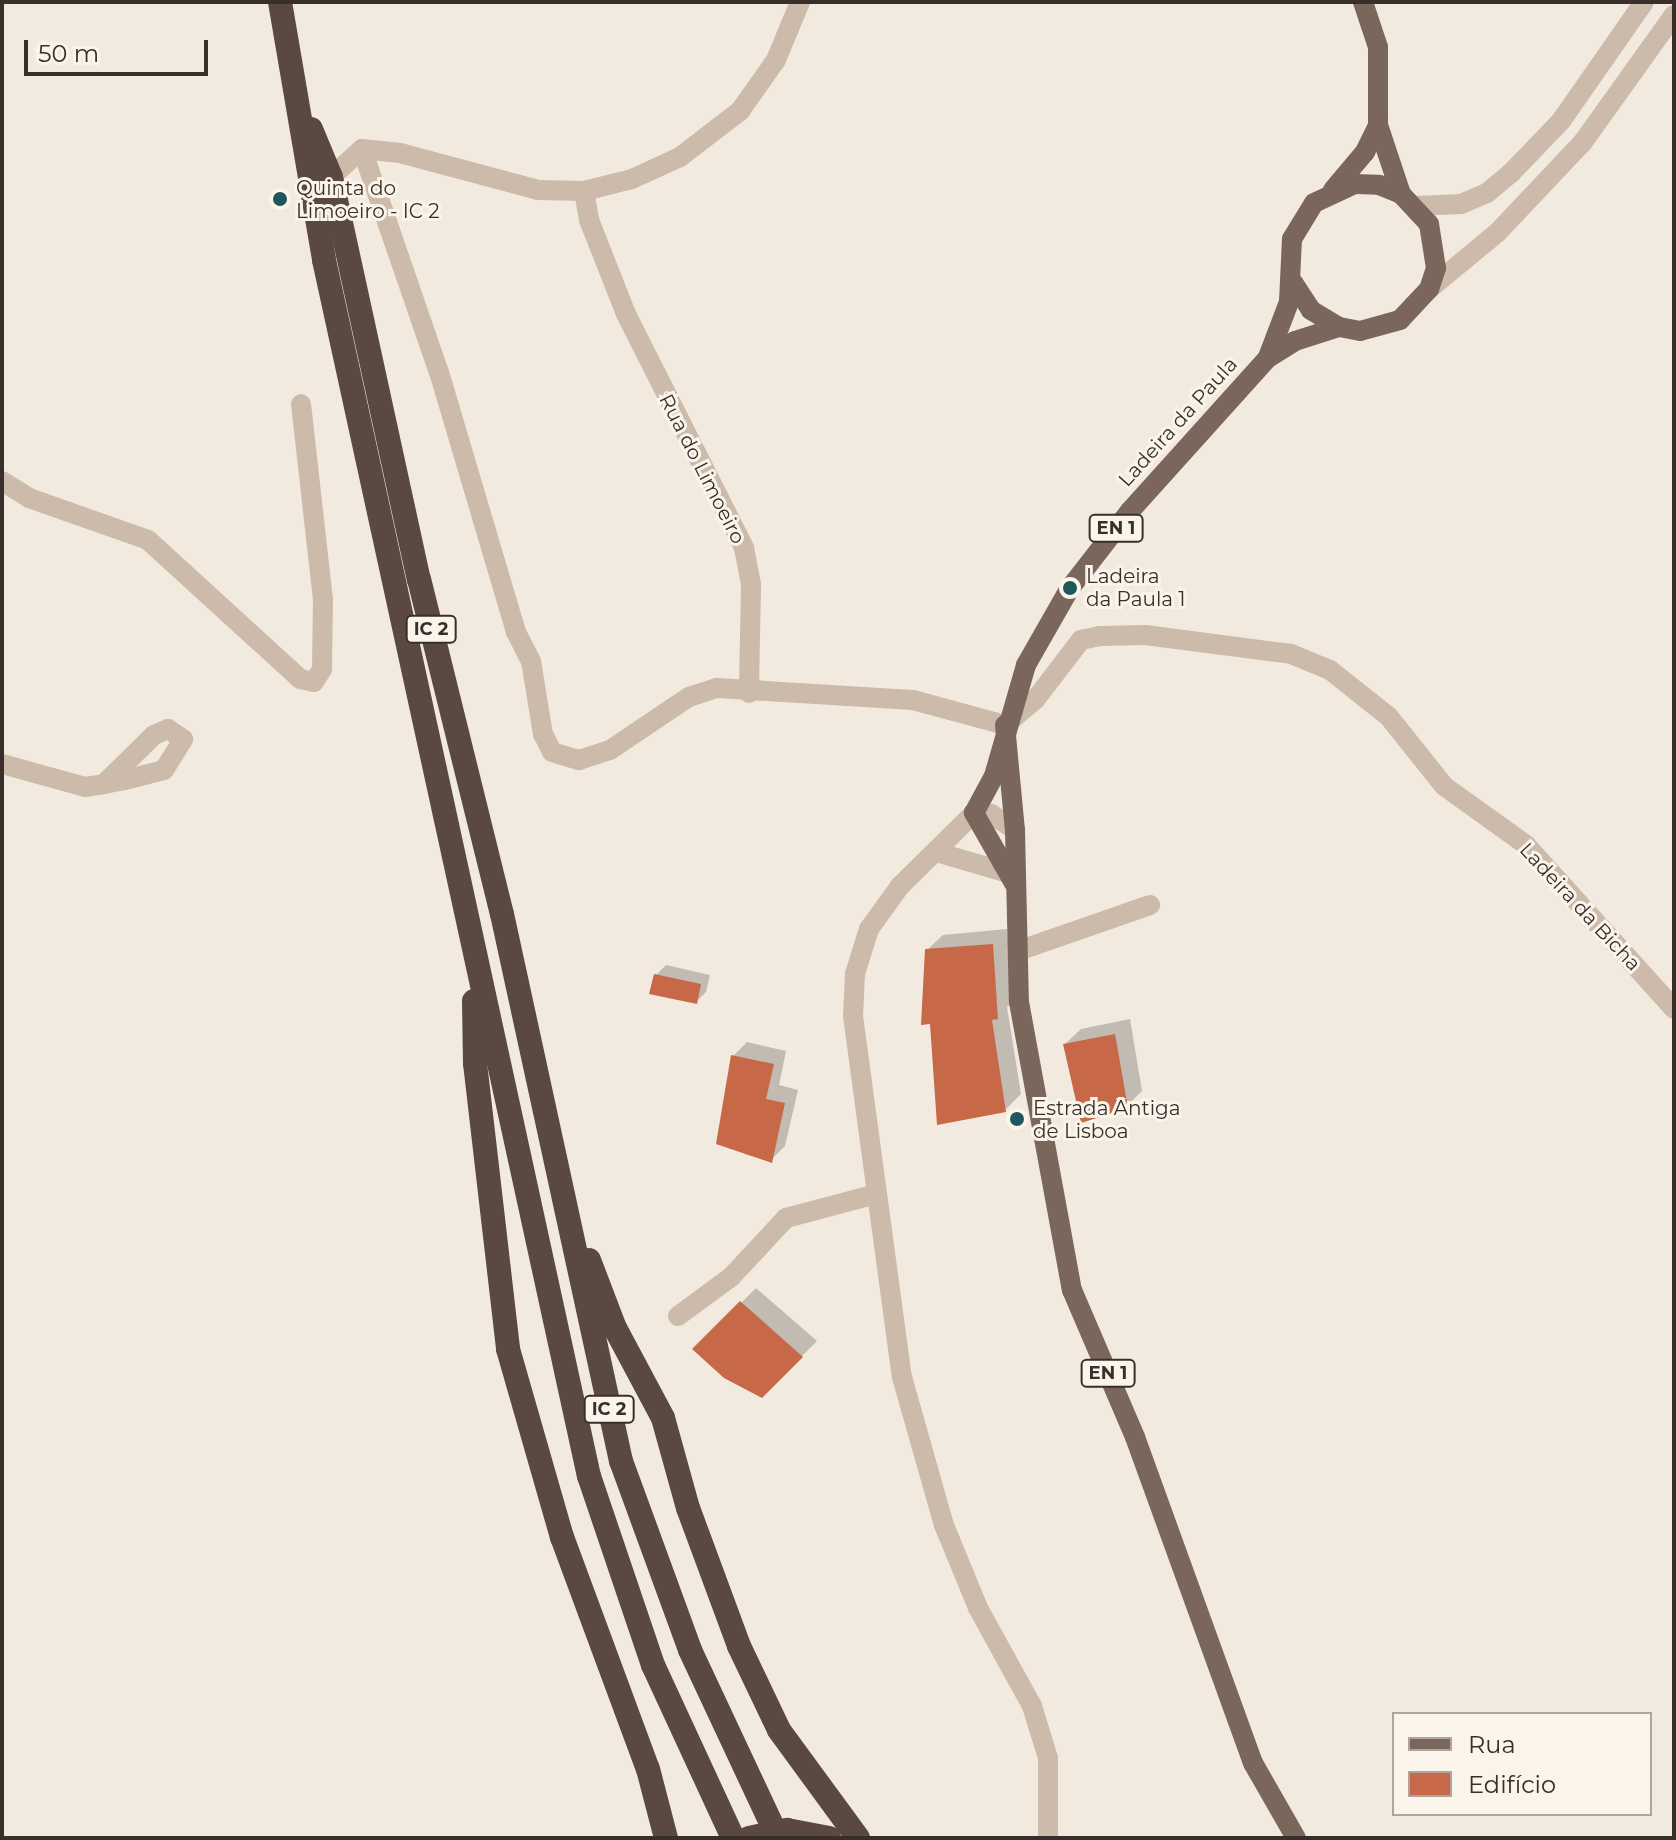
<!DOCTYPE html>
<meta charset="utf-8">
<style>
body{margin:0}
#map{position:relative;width:1676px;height:1840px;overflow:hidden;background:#f3eadf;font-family:Montserrat,sans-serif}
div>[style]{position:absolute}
.shadow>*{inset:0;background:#0003}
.building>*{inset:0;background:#c76848}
.minor>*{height:20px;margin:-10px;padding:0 10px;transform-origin:10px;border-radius:10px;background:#ccbaaa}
.major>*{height:20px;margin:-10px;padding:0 10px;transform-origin:10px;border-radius:10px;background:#7b665b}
.highway>*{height:24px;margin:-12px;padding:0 12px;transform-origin:12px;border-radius:12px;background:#5a4941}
.highway-bridge>*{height:24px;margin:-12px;padding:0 12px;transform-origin:12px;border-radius:12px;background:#5a4941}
.dots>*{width:22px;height:22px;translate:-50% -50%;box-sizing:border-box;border:4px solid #faf4eb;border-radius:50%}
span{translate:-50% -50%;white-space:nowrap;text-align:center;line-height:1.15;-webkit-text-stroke:6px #faf4eb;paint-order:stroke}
.shield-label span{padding:2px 6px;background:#faf4eb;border:2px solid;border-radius:6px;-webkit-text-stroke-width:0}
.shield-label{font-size:18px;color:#392f2a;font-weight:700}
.poi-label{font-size:20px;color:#392f2a}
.left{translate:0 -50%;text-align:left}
.street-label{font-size:20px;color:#392f2a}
.frame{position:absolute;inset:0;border:4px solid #392f2a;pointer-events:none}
.legend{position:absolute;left:1392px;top:1712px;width:260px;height:104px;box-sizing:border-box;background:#faf4eb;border:2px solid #ada59e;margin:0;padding:10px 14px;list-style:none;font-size:24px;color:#392f2a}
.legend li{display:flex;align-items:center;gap:16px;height:40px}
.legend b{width:40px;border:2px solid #ada59e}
.scale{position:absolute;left:24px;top:40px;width:184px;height:36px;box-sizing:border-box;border:4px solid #392f2a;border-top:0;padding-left:10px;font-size:24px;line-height:28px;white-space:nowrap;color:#392f2a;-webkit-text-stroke:6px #faf4eb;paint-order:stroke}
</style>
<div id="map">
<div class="shadow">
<i style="clip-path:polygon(1007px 929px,1012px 1002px,1007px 1007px,1021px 1094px,1005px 1110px,927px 950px,943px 935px)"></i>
<i style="clip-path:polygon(666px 965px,710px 975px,706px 992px,696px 1002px,656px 975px)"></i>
<i style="clip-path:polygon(1130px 1019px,1142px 1091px,1127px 1106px,1065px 1044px,1081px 1029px)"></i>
<i style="clip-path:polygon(747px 1042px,786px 1051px,779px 1085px,798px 1090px,785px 1146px,771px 1160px,744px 1154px,733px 1056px)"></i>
<i style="clip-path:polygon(756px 1288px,817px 1341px,762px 1396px,695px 1349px)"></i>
</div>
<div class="building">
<i style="clip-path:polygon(993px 944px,998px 1019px,992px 1020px,1006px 1112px,937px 1125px,930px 1024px,921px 1025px,925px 949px)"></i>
<i style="clip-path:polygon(654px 974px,701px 984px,697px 1004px,649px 994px)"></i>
<i style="clip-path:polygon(1115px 1034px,1128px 1108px,1081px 1123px,1063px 1044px)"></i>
<i style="clip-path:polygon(731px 1055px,774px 1064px,766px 1099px,785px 1103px,772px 1163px,716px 1144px)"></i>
<i style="clip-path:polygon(740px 1301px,803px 1357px,762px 1398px,724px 1378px,692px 1349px)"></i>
</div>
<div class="minor">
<i style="left:362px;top:149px;width:236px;rotate:71deg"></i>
<i style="left:439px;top:372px;width:271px;rotate:73.5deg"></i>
<i style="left:516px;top:632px;width:33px;rotate:63deg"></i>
<i style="left:531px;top:661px;width:74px;rotate:80.7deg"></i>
<i style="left:543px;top:734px;width:20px;rotate:63deg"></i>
<i style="left:552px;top:752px;width:28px;rotate:17deg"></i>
<i style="left:579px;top:760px;width:33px;rotate:-18deg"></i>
<i style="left:610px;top:750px;width:95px;rotate:-33.9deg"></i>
<i style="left:689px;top:697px;width:29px;rotate:-18deg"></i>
<i style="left:717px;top:688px;width:196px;rotate:3.5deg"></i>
<i style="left:913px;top:700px;width:95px;rotate:15.2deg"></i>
<i style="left:1005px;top:725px;width:39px;rotate:-40deg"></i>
<i style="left:1035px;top:700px;width:76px;rotate:-52.5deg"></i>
<i style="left:1081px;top:640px;width:19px;rotate:-12deg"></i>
<i style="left:1100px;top:636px;width:45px;rotate:-1.3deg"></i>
<i style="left:1145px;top:635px;width:147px;rotate:7.4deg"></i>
<i style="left:1291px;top:654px;width:42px;rotate:22.3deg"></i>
<i style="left:1330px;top:670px;width:75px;rotate:38.5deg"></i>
<i style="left:1389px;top:717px;width:88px;rotate:51.4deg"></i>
<i style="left:1444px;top:786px;width:101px;rotate:35.7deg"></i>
<i style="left:1526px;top:845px;width:221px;rotate:47.9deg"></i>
<i style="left:331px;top:177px;width:42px;rotate:-42.1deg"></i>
<i style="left:362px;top:149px;width:38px;rotate:6deg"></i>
<i style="left:400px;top:153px;width:143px;rotate:15deg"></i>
<i style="left:538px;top:190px;width:46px;rotate:1.2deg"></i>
<i style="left:584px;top:191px;width:49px;rotate:-14deg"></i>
<i style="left:632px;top:179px;width:53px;rotate:-24.6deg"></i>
<i style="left:680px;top:157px;width:76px;rotate:-37.5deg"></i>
<i style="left:740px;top:111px;width:62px;rotate:-54.8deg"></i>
<i style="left:776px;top:60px;width:63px;rotate:-67.5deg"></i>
<i style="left:584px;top:191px;width:29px;rotate:80deg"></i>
<i style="left:589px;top:220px;width:101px;rotate:68.5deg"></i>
<i style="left:626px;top:314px;width:262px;rotate:63.2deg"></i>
<i style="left:744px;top:548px;width:38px;rotate:79deg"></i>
<i style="left:751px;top:585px;width:108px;rotate:91.1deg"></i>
<i style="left:1415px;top:206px;width:46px;rotate:-2.5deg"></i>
<i style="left:1461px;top:204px;width:28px;rotate:-23deg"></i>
<i style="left:1487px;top:193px;width:31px;rotate:-40deg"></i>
<i style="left:1511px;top:173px;width:72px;rotate:-46.1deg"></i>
<i style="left:1561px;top:121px;width:145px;rotate:-55.1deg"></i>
<i style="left:1429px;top:289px;width:88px;rotate:-39.5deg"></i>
<i style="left:1497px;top:233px;width:125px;rotate:-46.6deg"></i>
<i style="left:1583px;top:142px;width:156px;rotate:-54.4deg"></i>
<i style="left:2px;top:481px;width:32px;rotate:32deg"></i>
<i style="left:29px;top:498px;width:126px;rotate:19.4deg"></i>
<i style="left:148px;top:540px;width:206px;rotate:42.4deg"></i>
<i style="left:300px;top:679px;width:14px;rotate:12deg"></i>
<i style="left:314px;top:682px;width:15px;rotate:-58deg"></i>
<i style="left:322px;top:669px;width:69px;rotate:-89.2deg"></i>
<i style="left:323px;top:600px;width:197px;rotate:-96.4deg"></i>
<i style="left:2px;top:764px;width:86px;rotate:15.5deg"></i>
<i style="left:85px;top:787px;width:19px;rotate:-9deg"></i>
<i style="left:104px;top:784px;width:21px;rotate:-11deg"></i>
<i style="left:125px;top:780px;width:40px;rotate:-14.4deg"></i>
<i style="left:164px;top:770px;width:36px;rotate:-58deg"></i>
<i style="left:183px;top:739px;width:18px;rotate:-146deg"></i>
<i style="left:168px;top:729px;width:15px;rotate:157deg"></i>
<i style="left:154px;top:735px;width:70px;rotate:135.6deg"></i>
<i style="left:1015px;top:830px;width:29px;rotate:-146deg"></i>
<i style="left:991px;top:814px;width:17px;rotate:-177deg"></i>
<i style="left:974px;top:813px;width:104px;rotate:135.4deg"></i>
<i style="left:900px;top:886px;width:53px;rotate:125.8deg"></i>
<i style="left:869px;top:929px;width:47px;rotate:107.3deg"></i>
<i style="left:855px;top:974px;width:42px;rotate:92.7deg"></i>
<i style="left:853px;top:1016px;width:364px;rotate:82.3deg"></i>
<i style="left:902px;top:1377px;width:154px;rotate:74.2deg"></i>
<i style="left:944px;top:1525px;width:90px;rotate:67.7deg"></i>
<i style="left:978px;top:1608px;width:112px;rotate:61.1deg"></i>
<i style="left:1032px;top:1706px;width:54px;rotate:72.9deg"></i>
<i style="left:1048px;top:1758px;width:80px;rotate:90deg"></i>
<i style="left:936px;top:852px;width:72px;rotate:16.2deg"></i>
<i style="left:1015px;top:952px;width:143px;rotate:-19.2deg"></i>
<i style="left:678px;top:1316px;width:66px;rotate:-36.3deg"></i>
<i style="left:731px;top:1277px;width:81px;rotate:-47deg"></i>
<i style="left:786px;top:1218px;width:93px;rotate:-14.9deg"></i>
</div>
<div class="major">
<i style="left:1363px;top:2px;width:47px;rotate:71.6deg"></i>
<i style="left:1378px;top:47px;width:78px;rotate:90deg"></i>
<i style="left:1378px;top:125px;width:73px;rotate:71.6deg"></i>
<i style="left:1333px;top:190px;width:50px;rotate:-49.9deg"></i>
<i style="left:1365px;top:152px;width:30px;rotate:-64deg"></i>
<i style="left:1268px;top:357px;width:59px;rotate:-69.1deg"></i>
<i style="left:1289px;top:302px;width:63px;rotate:-87.3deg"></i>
<i style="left:1292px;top:239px;width:42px;rotate:-58.6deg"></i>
<i style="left:1314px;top:203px;width:45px;rotate:-24.9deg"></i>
<i style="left:1355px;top:184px;width:24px;rotate:2deg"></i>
<i style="left:1379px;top:185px;width:24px;rotate:22deg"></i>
<i style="left:1401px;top:194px;width:41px;rotate:47deg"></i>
<i style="left:1429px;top:224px;width:45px;rotate:81deg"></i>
<i style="left:1436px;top:268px;width:22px;rotate:108deg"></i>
<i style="left:1429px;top:289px;width:42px;rotate:133.1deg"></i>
<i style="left:1400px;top:320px;width:41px;rotate:164.6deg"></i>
<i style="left:1360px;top:331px;width:21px;rotate:-169deg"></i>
<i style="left:1339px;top:327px;width:33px;rotate:-149deg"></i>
<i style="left:1311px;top:310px;width:33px;rotate:-123deg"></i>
<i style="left:1005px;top:725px;width:105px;rotate:84.6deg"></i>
<i style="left:1015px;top:830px;width:172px;rotate:88.7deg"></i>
<i style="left:1019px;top:1002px;width:293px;rotate:79.6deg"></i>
<i style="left:1072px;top:1290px;width:160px;rotate:66.8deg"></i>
<i style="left:1135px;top:1437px;width:347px;rotate:70.1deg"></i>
<i style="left:1253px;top:1763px;width:86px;rotate:60.2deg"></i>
<i style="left:1014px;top:883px;width:81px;rotate:-119.7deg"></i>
<i style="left:974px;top:813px;width:42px;rotate:-61.6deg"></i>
<i style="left:994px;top:776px;width:116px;rotate:-73.9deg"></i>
<i style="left:1026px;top:665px;width:89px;rotate:-60.3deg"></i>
<i style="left:1070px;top:588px;width:98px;rotate:-52.1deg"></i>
<i style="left:1130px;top:511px;width:206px;rotate:-48deg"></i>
<i style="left:1268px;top:358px;width:32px;rotate:-32deg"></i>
<i style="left:1295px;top:341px;width:46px;rotate:-17.7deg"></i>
</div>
<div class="highway">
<i style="left:280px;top:2px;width:262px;rotate:80.3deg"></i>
<i style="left:324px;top:260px;width:1245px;rotate:77.71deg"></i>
<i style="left:589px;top:1476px;width:200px;rotate:71.3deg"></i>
<i style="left:653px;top:1665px;width:191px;rotate:65.2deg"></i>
<i style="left:311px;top:129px;width:52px;rotate:67.4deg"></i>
<i style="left:331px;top:177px;width:412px;rotate:77.7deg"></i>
<i style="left:419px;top:579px;width:345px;rotate:76.1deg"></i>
<i style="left:502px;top:914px;width:560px;rotate:77.73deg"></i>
<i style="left:621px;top:1461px;width:201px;rotate:69.9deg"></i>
<i style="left:474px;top:1001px;width:62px;rotate:89.1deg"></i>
<i style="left:475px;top:1063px;width:288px;rotate:83.4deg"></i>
<i style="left:508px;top:1349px;width:196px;rotate:74deg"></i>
<i style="left:562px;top:1537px;width:247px;rotate:69.7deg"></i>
<i style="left:648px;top:1769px;width:71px;rotate:75.4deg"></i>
<i style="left:589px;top:1260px;width:73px;rotate:69.1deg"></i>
<i style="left:615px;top:1328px;width:102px;rotate:61.9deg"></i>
<i style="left:663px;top:1418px;width:93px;rotate:74.5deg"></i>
<i style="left:688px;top:1508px;width:147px;rotate:69.7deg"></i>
<i style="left:739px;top:1646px;width:93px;rotate:64.5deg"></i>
<i style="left:779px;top:1730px;width:134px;rotate:53.8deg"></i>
<i style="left:749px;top:1838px;width:39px;rotate:-12deg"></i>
<i style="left:787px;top:1830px;width:43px;rotate:10.8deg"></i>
</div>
<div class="highway-bridge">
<i style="left:690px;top:1650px;width:208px;rotate:64.9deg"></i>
</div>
<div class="dots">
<i style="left:280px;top:199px;background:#1e575c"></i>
<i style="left:1070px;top:588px;background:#1e575c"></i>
<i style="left:1017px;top:1119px;background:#1e575c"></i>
</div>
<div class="shield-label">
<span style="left:1116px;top:528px">EN 1</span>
<span style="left:431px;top:629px">IC 2</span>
<span style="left:1108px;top:1373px">EN 1</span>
<span style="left:609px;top:1409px">IC 2</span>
</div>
<div class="poi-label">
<span class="left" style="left:296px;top:200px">Quinta do<br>Limoeiro - IC 2</span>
<span class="left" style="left:1086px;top:588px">Ladeira<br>da Paula 1</span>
<span class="left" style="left:1033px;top:1120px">Estrada Antiga<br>de Lisboa</span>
</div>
<div class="street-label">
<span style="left:1178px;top:422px;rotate:-48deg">Ladeira da Paula</span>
<span style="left:702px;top:469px;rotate:63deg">Rua do Limoeiro</span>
<span style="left:1580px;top:907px;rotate:47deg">Ladeira da Bicha</span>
</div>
<div class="frame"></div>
<ul class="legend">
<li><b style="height:10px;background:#7b665b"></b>Rua</li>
<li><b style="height:22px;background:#c76848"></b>Edifício</li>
</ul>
<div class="scale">50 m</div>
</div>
